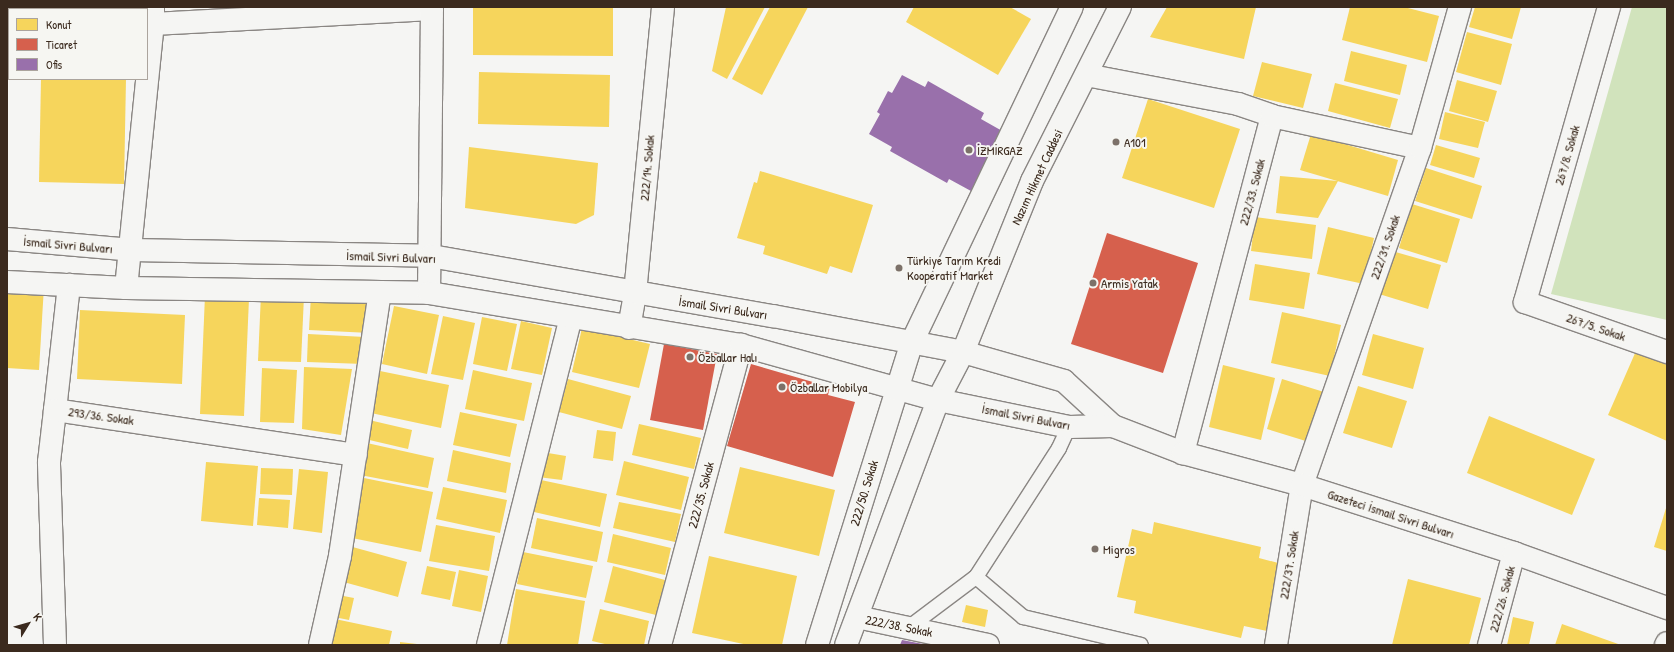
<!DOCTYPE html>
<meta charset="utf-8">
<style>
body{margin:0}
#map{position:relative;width:1674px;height:652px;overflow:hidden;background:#f5f5f3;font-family:"Patrick Hand",sans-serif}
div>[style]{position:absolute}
.green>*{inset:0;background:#d1e3bc}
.homes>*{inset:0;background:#f6d55c}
.shops>*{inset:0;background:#d6604d}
.offices>*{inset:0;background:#9970ab}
.roads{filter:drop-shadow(1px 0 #8a8683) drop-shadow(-1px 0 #8a8683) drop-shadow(0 1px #8a8683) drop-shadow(0 -1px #8a8683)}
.service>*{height:14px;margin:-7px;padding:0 7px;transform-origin:7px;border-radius:7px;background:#f5f5f3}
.minor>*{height:22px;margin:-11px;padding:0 11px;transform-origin:11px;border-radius:11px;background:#f5f5f3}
.tertiary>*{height:22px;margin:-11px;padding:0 11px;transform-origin:11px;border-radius:11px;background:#f5f5f3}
.secondary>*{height:22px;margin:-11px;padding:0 11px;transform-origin:11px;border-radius:11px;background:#f5f5f3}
.dots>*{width:11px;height:11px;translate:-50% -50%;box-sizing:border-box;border:2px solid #f6f6f2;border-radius:50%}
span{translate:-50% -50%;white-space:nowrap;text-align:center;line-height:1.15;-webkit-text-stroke:4px #f6f6f2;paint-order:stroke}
.poi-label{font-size:13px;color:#3b2a1e}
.left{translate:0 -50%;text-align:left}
.street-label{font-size:13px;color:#3b2a1e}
.frame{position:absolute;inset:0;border:8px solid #3b2a1e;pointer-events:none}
.legend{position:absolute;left:8px;top:8px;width:140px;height:72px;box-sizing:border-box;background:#f6f6f2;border:1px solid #aba49d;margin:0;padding:5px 7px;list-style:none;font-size:12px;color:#3b2a1e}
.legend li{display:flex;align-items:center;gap:8px;height:20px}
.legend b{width:20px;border:1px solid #aba49d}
.north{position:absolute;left:8px;top:604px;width:40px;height:40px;-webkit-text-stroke:3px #f6f6f2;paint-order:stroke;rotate:53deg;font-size:11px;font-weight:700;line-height:16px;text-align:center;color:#3b2a1e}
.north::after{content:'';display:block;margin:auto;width:14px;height:18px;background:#3b2a1e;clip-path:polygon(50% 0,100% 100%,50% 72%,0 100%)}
</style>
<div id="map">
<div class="green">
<i style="clip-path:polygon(1632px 7px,1667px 7px,1667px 320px,1551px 294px)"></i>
</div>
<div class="homes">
<i style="clip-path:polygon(473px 7px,613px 7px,613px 56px,473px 55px)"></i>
<i style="clip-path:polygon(726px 7px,765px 7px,727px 79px,712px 71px)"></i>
<i style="clip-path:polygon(770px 7px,808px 7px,762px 95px,732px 79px)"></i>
<i style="clip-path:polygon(914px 7px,1010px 7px,1031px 19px,998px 75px,906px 22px)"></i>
<i style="clip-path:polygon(1167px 7px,1256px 7px,1244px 59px,1150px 37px)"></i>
<i style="clip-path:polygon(1350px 7px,1404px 7px,1439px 16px,1427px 62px,1342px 40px)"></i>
<i style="clip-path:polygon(1475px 7px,1521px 7px,1512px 39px,1469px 27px)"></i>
<i style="clip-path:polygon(1467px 32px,1512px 44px,1501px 85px,1456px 72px)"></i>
<i style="clip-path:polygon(1351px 51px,1407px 65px,1400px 95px,1344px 81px)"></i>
<i style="clip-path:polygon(1262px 62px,1312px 74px,1303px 108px,1253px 96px)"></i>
<i style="clip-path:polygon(479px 72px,610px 75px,609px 127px,478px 124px)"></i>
<i style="clip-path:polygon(41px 79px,126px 79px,124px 184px,39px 182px)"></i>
<i style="clip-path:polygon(1457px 80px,1497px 91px,1488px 122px,1449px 111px)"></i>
<i style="clip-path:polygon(1335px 83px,1398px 99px,1390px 128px,1328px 111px)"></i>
<i style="clip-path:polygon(1148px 99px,1240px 129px,1214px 208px,1122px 178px)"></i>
<i style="clip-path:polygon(1445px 112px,1485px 122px,1478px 148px,1439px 139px)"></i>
<i style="clip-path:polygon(1311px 134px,1398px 160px,1388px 196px,1300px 170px)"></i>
<i style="clip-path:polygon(1436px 145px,1480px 158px,1474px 178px,1430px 165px)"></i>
<i style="clip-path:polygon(469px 147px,598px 163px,594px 215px,576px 224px,465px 208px)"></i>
<i style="clip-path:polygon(1426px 168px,1482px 186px,1472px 219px,1415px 201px)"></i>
<i style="clip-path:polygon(760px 171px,873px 205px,852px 273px,830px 266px,827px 274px,763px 254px,765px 246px,737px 238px,754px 182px,757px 183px)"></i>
<i style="clip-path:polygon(1280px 176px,1338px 181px,1318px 218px,1276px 213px)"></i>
<i style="clip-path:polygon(1412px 204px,1460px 219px,1447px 263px,1399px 248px)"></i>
<i style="clip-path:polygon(1255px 217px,1316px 225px,1312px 259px,1251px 251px)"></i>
<i style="clip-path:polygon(1328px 227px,1374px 238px,1364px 284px,1317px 274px)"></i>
<i style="clip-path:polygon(1392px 251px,1441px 265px,1428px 309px,1379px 294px)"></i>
<i style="clip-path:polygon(1255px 264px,1310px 273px,1304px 309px,1249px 300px)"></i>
<i style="clip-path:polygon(7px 284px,44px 286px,39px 370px,7px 368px)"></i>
<i style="clip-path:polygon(261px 294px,304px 296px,301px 362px,258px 361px)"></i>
<i style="clip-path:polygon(205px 295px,249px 298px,244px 416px,200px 414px)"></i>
<i style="clip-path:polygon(311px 295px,371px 298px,370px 333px,309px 330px)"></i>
<i style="clip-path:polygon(394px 306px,439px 315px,427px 374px,382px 364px)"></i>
<i style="clip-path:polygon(80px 310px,185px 315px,182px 384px,77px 379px)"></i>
<i style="clip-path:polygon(1282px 312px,1341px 325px,1330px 376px,1271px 363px)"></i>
<i style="clip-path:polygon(443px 316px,475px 323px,463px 380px,431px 374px)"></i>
<i style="clip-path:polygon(482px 317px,517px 324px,507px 371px,473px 364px)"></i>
<i style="clip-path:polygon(521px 321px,552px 328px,542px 375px,511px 369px)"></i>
<i style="clip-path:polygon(582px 328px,650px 344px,639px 388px,572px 372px)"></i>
<i style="clip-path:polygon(308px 334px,365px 337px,364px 364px,307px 362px)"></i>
<i style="clip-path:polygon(1373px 334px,1424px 348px,1413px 389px,1362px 375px)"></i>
<i style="clip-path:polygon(1636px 351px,1667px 365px,1667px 441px,1608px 415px)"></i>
<i style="clip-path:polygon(1223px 365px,1275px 378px,1261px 440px,1209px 427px)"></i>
<i style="clip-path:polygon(304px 367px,352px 369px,341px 435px,302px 429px)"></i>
<i style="clip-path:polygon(262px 368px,297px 370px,294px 423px,260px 422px)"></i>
<i style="clip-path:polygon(473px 370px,532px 383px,524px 421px,465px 409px)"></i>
<i style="clip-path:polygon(380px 371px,449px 385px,441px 428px,371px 413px)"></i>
<i style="clip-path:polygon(568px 379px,631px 396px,622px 429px,559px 412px)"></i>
<i style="clip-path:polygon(1282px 379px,1324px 392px,1309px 442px,1267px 429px)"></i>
<i style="clip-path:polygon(1358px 386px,1407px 401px,1392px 448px,1343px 433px)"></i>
<i style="clip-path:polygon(460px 412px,517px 424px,510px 457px,453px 445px)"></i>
<i style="clip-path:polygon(1489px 416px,1595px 459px,1572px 515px,1467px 473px)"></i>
<i style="clip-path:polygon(369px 420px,412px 430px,408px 449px,365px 439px)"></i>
<i style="clip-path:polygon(639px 424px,701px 438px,694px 469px,632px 455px)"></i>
<i style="clip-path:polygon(597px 430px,616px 432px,613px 461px,593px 458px)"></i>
<i style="clip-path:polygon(367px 443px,434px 458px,428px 488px,360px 475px)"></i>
<i style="clip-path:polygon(453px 450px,511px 463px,506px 493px,447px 481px)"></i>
<i style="clip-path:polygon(542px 452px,566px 456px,562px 480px,538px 477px)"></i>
<i style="clip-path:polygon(624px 461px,689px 477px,681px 510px,616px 495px)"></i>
<i style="clip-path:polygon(206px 462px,258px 466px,253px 526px,201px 521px)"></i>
<i style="clip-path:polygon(740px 467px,835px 490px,819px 556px,724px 533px)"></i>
<i style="clip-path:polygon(261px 468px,293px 469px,292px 495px,260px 494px)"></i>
<i style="clip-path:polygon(299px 469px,328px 472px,322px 533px,293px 529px)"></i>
<i style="clip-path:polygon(364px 478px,433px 492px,421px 552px,352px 538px)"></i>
<i style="clip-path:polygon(541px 480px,607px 494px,600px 527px,534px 512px)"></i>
<i style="clip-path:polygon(443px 487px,507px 500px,500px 533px,436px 519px)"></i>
<i style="clip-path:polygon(259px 498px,290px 500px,288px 528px,257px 525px)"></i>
<i style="clip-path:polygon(619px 502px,681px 514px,675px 542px,613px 528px)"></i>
<i style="clip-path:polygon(1667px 505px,1667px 551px,1654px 547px)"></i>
<i style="clip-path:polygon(537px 518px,603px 532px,597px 562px,531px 548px)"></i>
<i style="clip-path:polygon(1154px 522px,1261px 547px,1259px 558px,1282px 564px,1267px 631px,1244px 626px,1241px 638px,1134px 613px,1136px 601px,1117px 597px,1132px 529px,1152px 534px)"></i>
<i style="clip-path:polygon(436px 525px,495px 536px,489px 571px,429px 561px)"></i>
<i style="clip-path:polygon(613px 534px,671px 548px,665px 575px,607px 562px)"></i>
<i style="clip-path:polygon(349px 546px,407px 562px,398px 597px,340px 581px)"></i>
<i style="clip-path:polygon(523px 552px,593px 566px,586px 598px,517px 584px)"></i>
<i style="clip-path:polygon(709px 556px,797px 576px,782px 645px,748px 645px,692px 633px)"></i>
<i style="clip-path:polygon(427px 566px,456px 572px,450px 600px,421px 594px)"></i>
<i style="clip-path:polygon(613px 566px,665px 580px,656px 615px,604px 602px)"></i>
<i style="clip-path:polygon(459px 570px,488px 576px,481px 612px,452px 606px)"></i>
<i style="clip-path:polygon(1408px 579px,1481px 598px,1469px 645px,1392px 645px)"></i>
<i style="clip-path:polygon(516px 589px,585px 601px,578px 645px,507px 645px)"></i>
<i style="clip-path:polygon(333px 594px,354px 598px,349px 620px,329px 616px)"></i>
<i style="clip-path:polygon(966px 605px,988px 610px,985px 627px,962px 622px)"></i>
<i style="clip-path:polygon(600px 609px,649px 621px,644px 645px,609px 645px,592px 641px)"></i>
<i style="clip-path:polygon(1513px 617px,1534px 622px,1529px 645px,1507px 645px)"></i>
<i style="clip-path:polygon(335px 619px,392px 631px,389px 645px,330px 645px)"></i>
<i style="clip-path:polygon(1562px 624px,1621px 645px,1555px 645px)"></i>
<i style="clip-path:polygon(400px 642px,417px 644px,417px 645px,400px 645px)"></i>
</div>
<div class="shops">
<i style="clip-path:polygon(1107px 233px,1198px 263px,1163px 373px,1071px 344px)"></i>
<i style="clip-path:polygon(664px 344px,717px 354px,703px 430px,650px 420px)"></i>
<i style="clip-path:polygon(751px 364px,830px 387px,828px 395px,855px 402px,833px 477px,727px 446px)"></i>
</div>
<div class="offices">
<i style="clip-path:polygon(902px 75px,925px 87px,928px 81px,984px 113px,981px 119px,1004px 132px,971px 191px,949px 179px,947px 183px,890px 151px,892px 147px,869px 134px,880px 114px,877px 112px,888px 91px,892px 93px)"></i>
<i style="clip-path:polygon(902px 640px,923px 644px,923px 645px,900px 645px)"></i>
</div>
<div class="roads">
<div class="service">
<i style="left:976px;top:577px;width:62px;rotate:40.4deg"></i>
<i style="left:1023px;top:617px;width:121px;rotate:13.3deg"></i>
<i style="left:908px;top:628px;width:85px;rotate:-36.9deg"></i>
<i style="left:976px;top:577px;width:153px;rotate:-57.2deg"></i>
<i style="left:1059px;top:448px;width:23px;rotate:-65deg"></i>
</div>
<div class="minor">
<i style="left:153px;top:7px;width:17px;rotate:90deg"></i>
<i style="left:153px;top:24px;width:279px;rotate:-3.1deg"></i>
<i style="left:432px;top:9px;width:284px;rotate:90.6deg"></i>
<i style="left:1609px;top:7px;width:307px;rotate:105.9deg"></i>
<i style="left:1525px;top:302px;width:151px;rotate:19.4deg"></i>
<i style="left:7px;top:25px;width:2px"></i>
<i style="left:1086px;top:75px;width:155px;rotate:10.8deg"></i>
<i style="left:1238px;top:104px;width:36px;rotate:19deg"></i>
<i style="left:1272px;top:116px;width:349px;rotate:104.8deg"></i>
<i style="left:1272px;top:116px;width:151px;rotate:12.2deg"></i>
<i style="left:126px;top:288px;width:265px;rotate:-84.2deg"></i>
<i style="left:153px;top:24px;width:6px;rotate:180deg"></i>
<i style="left:629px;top:328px;width:36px;rotate:-80deg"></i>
<i style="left:635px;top:293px;width:287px;rotate:-84.4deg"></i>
<i style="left:55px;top:410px;width:126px;rotate:-83.6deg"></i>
<i style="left:857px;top:617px;width:134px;rotate:12.1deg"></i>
<i style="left:55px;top:645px;width:183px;rotate:-91.9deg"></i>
<i style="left:49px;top:462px;width:52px;rotate:-83.4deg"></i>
<i style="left:55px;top:410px;width:304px;rotate:8.5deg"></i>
<i style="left:320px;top:645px;width:91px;rotate:-77.3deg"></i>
<i style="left:340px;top:556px;width:267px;rotate:-81.4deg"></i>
<i style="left:488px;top:645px;width:337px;rotate:-75.8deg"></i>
<i style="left:660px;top:645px;width:311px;rotate:-74.9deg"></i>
<i style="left:1276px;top:645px;width:162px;rotate:-80.8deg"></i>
<i style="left:1302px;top:485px;width:357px;rotate:-70.7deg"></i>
<i style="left:1420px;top:148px;width:147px;rotate:-74.2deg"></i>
<i style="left:1489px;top:645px;width:95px;rotate:-74.8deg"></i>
<i style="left:1666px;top:645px;width:2px;rotate:-63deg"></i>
</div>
<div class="tertiary">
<i style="left:817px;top:645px;width:318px;rotate:-72.6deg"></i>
<i style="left:846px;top:645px;width:262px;rotate:-69.4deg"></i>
<i style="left:938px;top:400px;width:54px;rotate:-62.5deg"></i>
</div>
<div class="secondary">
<i style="left:7px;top:239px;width:125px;rotate:5deg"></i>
<i style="left:132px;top:250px;width:299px;rotate:1.1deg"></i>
<i style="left:431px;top:256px;width:347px;rotate:10deg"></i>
<i style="left:773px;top:316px;width:193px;rotate:10.7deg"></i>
<i style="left:963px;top:352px;width:105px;rotate:16deg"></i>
<i style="left:1064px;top:381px;width:67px;rotate:42.6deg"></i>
<i style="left:1113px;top:426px;width:75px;rotate:21.1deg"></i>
<i style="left:1183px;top:453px;width:123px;rotate:15.1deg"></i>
<i style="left:1302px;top:485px;width:223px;rotate:17.8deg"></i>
<i style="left:1514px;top:553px;width:163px;rotate:19.8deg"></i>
<i style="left:7px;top:282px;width:119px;rotate:2.9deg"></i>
<i style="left:126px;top:288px;width:303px;rotate:0.9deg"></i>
<i style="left:429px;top:293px;width:316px;rotate:9.5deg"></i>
<i style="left:741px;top:345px;width:205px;rotate:15.6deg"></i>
<i style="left:938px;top:400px;width:134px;rotate:11.6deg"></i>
<i style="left:1069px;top:427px;width:44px;rotate:-1.3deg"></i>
<i style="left:912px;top:342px;width:371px;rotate:-64.5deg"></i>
<i style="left:963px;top:352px;width:184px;rotate:-68deg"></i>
<i style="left:1032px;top:181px;width:195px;rotate:-63.2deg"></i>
</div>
</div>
<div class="dots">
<i style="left:1116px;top:142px;background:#7c7169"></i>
<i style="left:969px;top:150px;background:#7c7169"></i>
<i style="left:899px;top:268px;background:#7c7169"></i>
<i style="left:1093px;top:283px;background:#7c7169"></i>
<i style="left:690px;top:357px;background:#7c7169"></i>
<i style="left:782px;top:387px;background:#7c7169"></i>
<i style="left:1095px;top:549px;background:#7c7169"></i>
</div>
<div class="poi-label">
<span class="left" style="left:1124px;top:142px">A101</span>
<span class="left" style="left:977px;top:150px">İZMİRGAZ</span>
<span class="left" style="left:907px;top:268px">Türkiye Tarım Kredi<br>Kooperatif Market</span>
<span class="left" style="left:1101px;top:283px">Armis Yatak</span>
<span class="left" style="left:698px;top:357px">Özballar Halı</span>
<span class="left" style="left:790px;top:387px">Özballar Mobilya</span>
<span class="left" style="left:1103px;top:549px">Migros</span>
</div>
<div class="street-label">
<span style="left:1567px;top:155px;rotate:-74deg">267/8. Sokak</span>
<span style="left:647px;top:168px;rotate:-85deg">222/14. Sokak</span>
<span style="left:1037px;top:177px;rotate:-65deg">Nazım Hikmet Caddesi</span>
<span style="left:1252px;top:192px;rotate:-75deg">222/33. Sokak</span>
<span style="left:68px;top:245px;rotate:5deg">İsmail Sivri Bulvarı</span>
<span style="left:1385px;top:247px;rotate:-71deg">222/31. Sokak</span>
<span style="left:391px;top:257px;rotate:2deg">İsmail Sivri Bulvarı</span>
<span style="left:723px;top:308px;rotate:9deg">İsmail Sivri Bulvarı</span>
<span style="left:1596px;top:327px;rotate:19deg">267/5. Sokak</span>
<span style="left:101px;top:416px;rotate:8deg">293/36. Sokak</span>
<span style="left:1026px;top:417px;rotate:11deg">İsmail Sivri Bulvarı</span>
<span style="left:864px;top:493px;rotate:-73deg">222/50. Sokak</span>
<span style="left:701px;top:495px;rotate:-75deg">222/35. Sokak</span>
<span style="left:1391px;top:514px;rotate:18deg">Gazeteci İsmail Sivri Bulvarı</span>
<span style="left:1289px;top:565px;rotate:-81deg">222/37. Sokak</span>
<span style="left:1502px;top:599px;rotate:-75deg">222/26. Sokak</span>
<span style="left:899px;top:626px;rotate:11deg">222/38. Sokak</span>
</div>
<div class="frame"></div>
<ul class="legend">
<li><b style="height:11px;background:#f6d55c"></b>Konut</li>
<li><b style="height:11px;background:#d6604d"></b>Ticaret</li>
<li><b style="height:11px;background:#9970ab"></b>Ofis</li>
</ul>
<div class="north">K</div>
</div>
